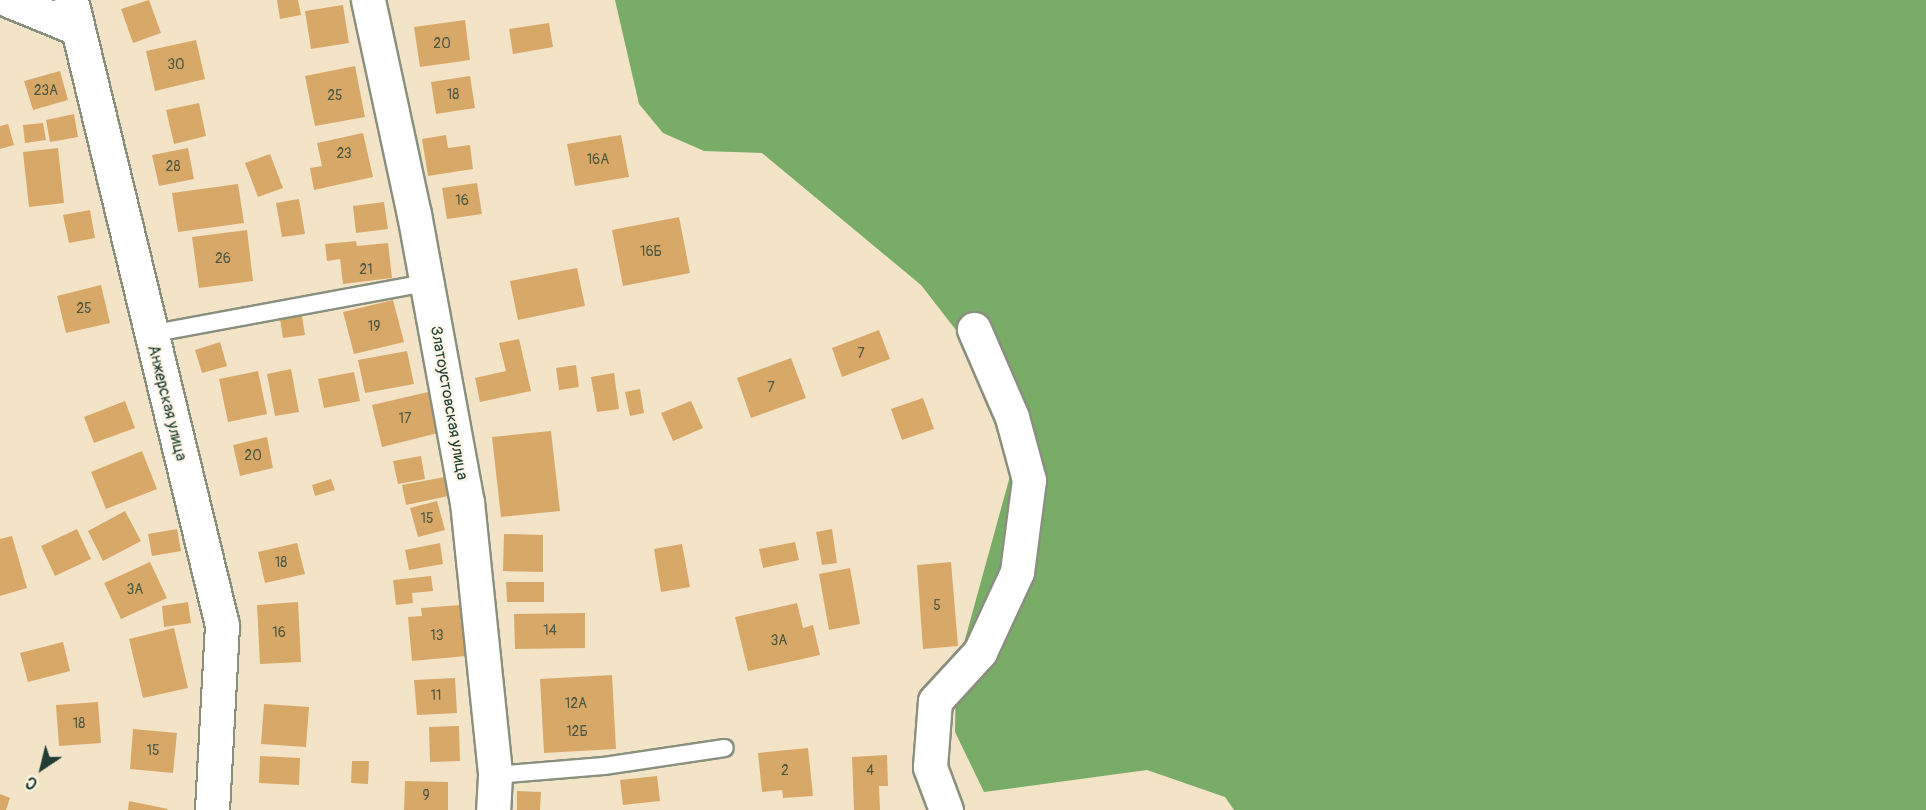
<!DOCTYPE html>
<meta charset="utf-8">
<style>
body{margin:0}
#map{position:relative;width:1926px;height:810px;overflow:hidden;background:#f3e4c8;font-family:Pangolin,sans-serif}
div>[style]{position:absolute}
.forest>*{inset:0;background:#79ac66}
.building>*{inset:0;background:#d8a868}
.roads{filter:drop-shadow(2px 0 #89907e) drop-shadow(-2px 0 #89907e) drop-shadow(0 2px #89907e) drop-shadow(0 -2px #89907e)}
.lane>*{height:16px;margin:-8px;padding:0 8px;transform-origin:8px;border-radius:8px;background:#fff}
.street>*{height:33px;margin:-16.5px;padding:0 16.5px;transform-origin:16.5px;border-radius:16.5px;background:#fff}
span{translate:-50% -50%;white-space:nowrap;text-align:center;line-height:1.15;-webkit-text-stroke:4.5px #fcf5e5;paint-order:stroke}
.number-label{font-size:14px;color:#4d5841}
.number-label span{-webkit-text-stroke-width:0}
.street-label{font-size:16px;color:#1f3d34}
.north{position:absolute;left:12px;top:738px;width:60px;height:60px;-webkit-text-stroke:4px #fcf5e5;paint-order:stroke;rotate:215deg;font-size:16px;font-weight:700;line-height:24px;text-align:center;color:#1f3d34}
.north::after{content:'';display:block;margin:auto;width:21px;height:27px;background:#1f3d34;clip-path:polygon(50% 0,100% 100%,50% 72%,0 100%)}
</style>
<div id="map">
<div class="forest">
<i style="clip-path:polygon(615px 0,1926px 0,1926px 810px,1234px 810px,1225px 797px,1147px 770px,984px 792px,955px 732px,956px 672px,1010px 476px,973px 352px,921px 285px,762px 153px,704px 151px,663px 133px,639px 104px)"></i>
</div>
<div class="building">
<i style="clip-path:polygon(149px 0,161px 33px,133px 43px,121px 9px)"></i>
<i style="clip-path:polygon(277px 0,298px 0,301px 15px,280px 19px)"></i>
<i style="clip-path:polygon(343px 5px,349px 43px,311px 49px,305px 11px)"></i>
<i style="clip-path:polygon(465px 20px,470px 60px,420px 67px,414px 27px)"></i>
<i style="clip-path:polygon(549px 23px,553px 47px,513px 54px,509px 29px)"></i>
<i style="clip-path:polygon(196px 40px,205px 79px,155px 91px,146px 51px)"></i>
<i style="clip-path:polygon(355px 66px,365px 117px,315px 126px,305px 76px)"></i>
<i style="clip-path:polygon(60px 71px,68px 100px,33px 110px,24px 81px)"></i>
<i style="clip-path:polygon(470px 76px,475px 108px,436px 114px,431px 82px)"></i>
<i style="clip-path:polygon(199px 103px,206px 136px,174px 144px,166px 110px)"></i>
<i style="clip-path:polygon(74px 114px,78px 137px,50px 142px,46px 120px)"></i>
<i style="clip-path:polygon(43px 123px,46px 140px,25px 143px,23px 125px)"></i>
<i style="clip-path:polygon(8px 124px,14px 145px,0 149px,0 126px)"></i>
<i style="clip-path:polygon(363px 133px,373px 177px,314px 190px,310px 168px,322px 166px,317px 143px)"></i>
<i style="clip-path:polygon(446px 135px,448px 148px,470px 145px,473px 169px,428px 176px,422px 139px)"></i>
<i style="clip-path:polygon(621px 135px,629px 177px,575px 186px,567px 144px)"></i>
<i style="clip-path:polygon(58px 148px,64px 203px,29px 207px,23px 152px)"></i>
<i style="clip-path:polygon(188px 148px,194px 179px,159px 186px,152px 155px)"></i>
<i style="clip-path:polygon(270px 154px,283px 188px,258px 197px,245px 163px)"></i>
<i style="clip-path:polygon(477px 183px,482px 214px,447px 219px,442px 188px)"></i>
<i style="clip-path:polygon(238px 184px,244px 223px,178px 232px,172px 193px)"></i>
<i style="clip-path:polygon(299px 199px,305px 234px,282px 237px,276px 203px)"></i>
<i style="clip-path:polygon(384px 202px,388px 229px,356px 233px,353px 206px)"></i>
<i style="clip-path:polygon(90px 210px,95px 238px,69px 243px,63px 215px)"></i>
<i style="clip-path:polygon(679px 217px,690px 273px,623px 286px,612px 230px)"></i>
<i style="clip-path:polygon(247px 230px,253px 281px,199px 288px,192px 237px)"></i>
<i style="clip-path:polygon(356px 241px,357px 246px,388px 243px,392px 278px,343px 284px,340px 259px,327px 261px,325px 244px)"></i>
<i style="clip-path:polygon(577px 268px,585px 306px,518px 320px,510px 281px)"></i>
<i style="clip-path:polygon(101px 285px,110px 323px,66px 333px,57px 296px)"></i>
<i style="clip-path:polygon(393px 300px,404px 342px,354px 354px,343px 312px)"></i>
<i style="clip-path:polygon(301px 310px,305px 335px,283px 338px,279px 313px)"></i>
<i style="clip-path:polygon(879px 330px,890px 359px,842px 377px,832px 348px)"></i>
<i style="clip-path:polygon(519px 339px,531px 391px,480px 402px,475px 378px,506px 371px,499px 343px)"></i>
<i style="clip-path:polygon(220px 342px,227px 366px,202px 373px,195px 350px)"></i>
<i style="clip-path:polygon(407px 351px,414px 384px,365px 393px,358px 360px)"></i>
<i style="clip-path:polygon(791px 358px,806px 398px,751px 418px,737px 378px)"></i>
<i style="clip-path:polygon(576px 365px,579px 387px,559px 390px,556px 368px)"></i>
<i style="clip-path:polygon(291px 369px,299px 412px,275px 416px,267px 374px)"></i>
<i style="clip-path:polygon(258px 371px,267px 414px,228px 422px,219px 379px)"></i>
<i style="clip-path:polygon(354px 372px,360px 401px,324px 408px,318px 379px)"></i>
<i style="clip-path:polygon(614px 373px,619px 409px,597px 412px,591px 377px)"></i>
<i style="clip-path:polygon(640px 389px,644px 413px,630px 416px,625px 392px)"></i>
<i style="clip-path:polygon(428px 392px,438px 433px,382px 447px,372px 405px)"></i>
<i style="clip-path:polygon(923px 398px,934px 429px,902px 440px,891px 409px)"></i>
<i style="clip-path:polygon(125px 401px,135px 428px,94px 443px,84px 417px)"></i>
<i style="clip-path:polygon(691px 401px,703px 428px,673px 441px,661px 413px)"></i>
<i style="clip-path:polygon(551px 431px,560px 511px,501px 517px,492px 437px)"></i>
<i style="clip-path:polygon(267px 437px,273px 468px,240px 476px,233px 445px)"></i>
<i style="clip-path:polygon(142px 451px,157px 489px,106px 509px,91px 472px)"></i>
<i style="clip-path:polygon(421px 456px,425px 479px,398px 484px,393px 461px)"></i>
<i style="clip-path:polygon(450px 476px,453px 495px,406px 505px,402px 485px)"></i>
<i style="clip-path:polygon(331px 479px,335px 490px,315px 496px,312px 485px)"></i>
<i style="clip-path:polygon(437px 501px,445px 530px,418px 537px,410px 508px)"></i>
<i style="clip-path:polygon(125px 511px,141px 541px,103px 561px,88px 531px)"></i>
<i style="clip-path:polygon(77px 529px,91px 559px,55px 576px,41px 546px)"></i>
<i style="clip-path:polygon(177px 529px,181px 551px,152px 556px,148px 534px)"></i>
<i style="clip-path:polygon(832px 529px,837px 563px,822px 565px,816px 532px)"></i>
<i style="clip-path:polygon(504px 534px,543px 535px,543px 572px,503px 571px)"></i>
<i style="clip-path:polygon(12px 536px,27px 588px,0 596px,0 539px)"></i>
<i style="clip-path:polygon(795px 542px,799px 560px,763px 568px,759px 549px)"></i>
<i style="clip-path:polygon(297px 543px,305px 574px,265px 583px,258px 552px)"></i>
<i style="clip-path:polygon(440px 543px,443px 564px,409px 570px,405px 550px)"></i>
<i style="clip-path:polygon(682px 544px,690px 587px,661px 592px,654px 549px)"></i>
<i style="clip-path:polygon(150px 562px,167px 598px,121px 619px,104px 583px)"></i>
<i style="clip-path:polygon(951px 562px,958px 646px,923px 649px,917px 565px)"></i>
<i style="clip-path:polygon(850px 568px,860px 624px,829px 630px,819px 574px)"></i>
<i style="clip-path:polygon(431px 576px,433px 591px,412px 593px,413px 603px,396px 605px,393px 580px)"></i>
<i style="clip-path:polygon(506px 582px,544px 582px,544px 602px,507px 602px)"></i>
<i style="clip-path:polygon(188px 602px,191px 623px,164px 627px,162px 606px)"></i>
<i style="clip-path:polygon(298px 602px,301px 662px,260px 664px,257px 605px)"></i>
<i style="clip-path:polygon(797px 603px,803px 628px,813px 625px,820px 655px,748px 671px,735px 617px)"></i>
<i style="clip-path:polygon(461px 605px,466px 656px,412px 661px,408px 617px,422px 616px,421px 608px)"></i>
<i style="clip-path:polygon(585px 613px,585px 648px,515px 649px,514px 614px)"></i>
<i style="clip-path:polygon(174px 628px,188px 688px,143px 698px,129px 639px)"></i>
<i style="clip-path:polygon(63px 642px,70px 671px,28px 682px,20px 653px)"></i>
<i style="clip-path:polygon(612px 675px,616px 749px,544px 753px,540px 679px)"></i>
<i style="clip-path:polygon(455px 678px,457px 713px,417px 715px,414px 680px)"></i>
<i style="clip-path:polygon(98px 702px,101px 743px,59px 746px,56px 705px)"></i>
<i style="clip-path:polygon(264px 704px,309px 707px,306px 747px,261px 744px)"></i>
<i style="clip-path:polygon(459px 726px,460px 761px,430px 762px,429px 727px)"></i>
<i style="clip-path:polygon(133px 729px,177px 733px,173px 773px,130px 769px)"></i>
<i style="clip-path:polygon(808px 748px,813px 796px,783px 798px,782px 790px,762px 792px,758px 753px)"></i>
<i style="clip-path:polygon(887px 755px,888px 786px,879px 786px,880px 810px,854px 810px,852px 757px)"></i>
<i style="clip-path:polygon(260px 756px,300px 758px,299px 785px,259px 783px)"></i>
<i style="clip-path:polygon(352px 761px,369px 761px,368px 784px,351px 783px)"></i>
<i style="clip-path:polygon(657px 776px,660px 801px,623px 805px,620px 780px)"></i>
<i style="clip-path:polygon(405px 781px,448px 782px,448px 810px,404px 810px)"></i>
<i style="clip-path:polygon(517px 791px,541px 792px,540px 810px,517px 810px)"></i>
<i style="clip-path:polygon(0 794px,10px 798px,6px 810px,0 810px)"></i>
<i style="clip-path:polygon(129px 801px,168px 809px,167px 810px,128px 810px)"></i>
</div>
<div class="roads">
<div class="lane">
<i style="left:150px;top:334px;width:281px;rotate:-10.5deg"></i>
<i style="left:495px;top:775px;width:109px;rotate:-4.7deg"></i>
<i style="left:604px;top:766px;width:122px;rotate:-8.5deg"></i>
</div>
<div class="street">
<i style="left:8px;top:0;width:71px;rotate:22.2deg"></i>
<i style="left:71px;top:0;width:643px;rotate:76.42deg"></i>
<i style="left:222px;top:625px;width:185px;rotate:93.1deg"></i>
<i style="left:368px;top:0;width:219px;rotate:77.9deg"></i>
<i style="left:414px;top:214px;width:293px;rotate:79.6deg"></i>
<i style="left:467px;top:502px;width:274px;rotate:84.1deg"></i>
<i style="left:495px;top:775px;width:35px;rotate:93deg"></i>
<i style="left:946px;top:810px;width:46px;rotate:-110.4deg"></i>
<i style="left:930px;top:767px;width:66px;rotate:-85.7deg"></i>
<i style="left:935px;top:701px;width:67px;rotate:-47.4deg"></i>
<i style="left:980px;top:652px;width:88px;rotate:-65.2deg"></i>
<i style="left:1017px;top:572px;width:93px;rotate:-82.6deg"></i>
<i style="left:1029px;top:480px;width:65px;rotate:-105.1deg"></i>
<i style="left:1012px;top:417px;width:96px;rotate:-113.4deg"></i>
</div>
</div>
<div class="number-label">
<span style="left:442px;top:44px">20</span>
<span style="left:176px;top:65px">30</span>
<span style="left:46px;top:91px">23А</span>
<span style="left:453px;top:95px">18</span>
<span style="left:335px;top:96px">25</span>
<span style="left:344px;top:154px">23</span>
<span style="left:598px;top:160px">16А</span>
<span style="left:173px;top:167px">28</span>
<span style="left:462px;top:201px">16</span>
<span style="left:651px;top:252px">16Б</span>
<span style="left:223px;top:259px">26</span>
<span style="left:366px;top:270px">21</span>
<span style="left:84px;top:309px">25</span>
<span style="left:374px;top:327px">19</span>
<span style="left:861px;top:354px">7</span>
<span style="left:771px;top:388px">7</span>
<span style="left:405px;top:419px">17</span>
<span style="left:253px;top:456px">20</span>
<span style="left:427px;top:519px">15</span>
<span style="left:281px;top:563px">18</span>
<span style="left:135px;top:590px">3А</span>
<span style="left:937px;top:606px">5</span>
<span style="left:550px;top:631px">14</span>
<span style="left:279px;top:633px">16</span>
<span style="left:437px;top:636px">13</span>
<span style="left:779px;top:641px">3А</span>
<span style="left:436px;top:696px">11</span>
<span style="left:576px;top:704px">12А</span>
<span style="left:79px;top:724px">18</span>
<span style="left:577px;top:732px">12Б</span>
<span style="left:153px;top:751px">15</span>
<span style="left:785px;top:771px">2</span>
<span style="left:870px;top:771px">4</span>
<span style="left:426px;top:796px">9</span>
</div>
<div class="street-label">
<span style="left:167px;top:403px;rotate:76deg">Анжерская улица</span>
<span style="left:449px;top:403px;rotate:80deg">Златоустовская улица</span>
</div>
<div class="north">С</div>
</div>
